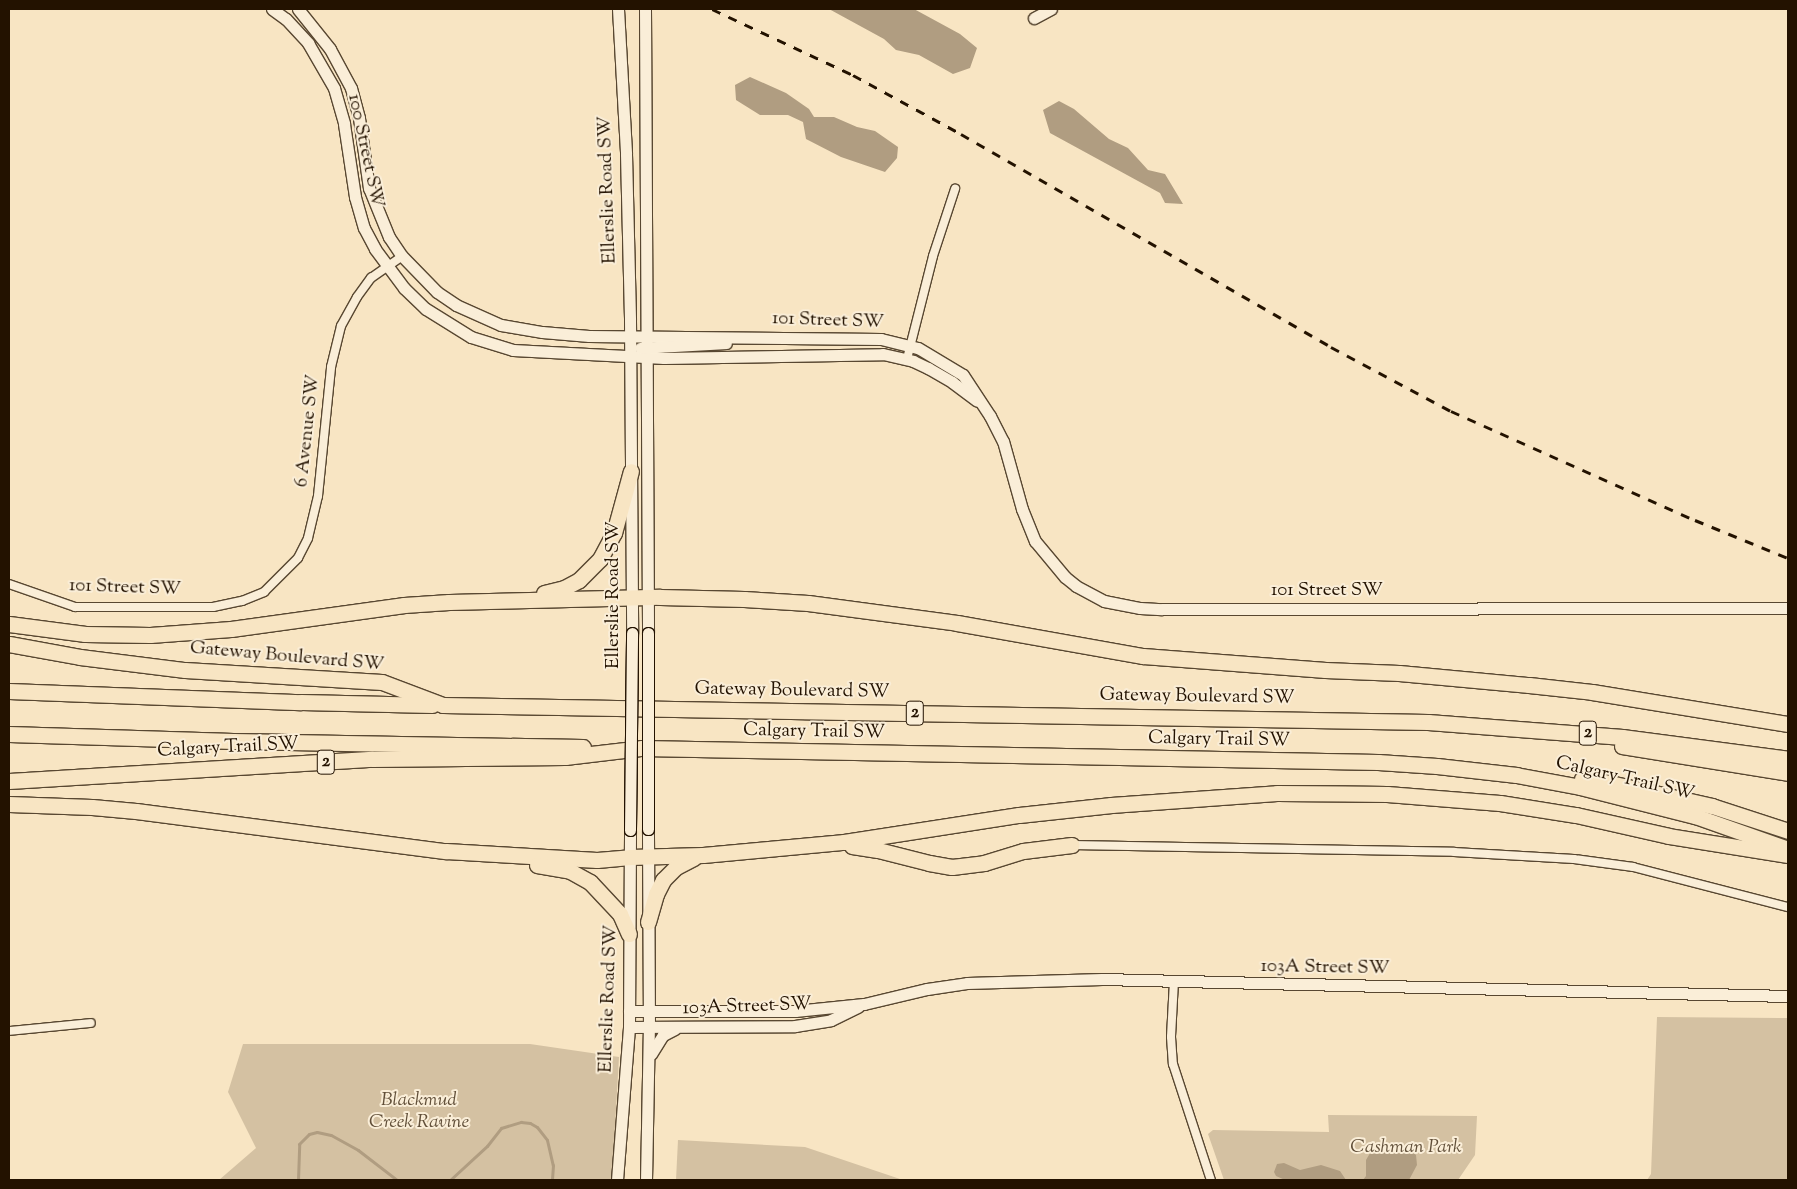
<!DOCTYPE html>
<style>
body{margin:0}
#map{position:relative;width:1797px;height:1189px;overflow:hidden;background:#f8e5c3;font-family:"Sorts Mill Goudy",serif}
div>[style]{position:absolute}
.green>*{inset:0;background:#d4c1a2}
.water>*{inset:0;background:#b09d81}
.stream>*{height:3px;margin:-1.5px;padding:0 1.5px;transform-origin:1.5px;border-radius:1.5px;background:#b09d81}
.roads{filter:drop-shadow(1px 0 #584731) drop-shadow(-1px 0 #584731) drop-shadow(0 1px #584731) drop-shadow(0 -1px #584731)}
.street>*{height:8px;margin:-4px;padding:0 4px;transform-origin:4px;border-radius:4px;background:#faeed8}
.secondary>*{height:11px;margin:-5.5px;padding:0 5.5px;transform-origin:5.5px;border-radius:5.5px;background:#faeed8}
.highway>*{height:15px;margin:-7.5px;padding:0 7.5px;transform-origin:7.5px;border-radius:7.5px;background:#f8e5c3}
.rail>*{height:3px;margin-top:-1.5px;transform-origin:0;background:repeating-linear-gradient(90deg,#231200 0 9px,transparent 0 18px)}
.bridges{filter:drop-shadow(1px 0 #231200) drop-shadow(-1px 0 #231200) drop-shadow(0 1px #231200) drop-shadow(0 -1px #231200)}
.secondary-bridge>*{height:11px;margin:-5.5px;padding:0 5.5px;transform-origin:5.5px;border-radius:5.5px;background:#faeed8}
span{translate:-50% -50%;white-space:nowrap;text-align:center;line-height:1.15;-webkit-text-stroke:4px #faeed8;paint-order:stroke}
.shield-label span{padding:1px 4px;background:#faeed8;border:1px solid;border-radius:4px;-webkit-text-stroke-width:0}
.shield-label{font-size:18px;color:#231200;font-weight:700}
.street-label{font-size:19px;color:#231200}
.park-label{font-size:19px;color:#614f39;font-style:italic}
.frame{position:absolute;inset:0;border:10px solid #231200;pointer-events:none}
</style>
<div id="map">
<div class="green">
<i style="clip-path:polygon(1657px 1017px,1788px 1018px,1788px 1180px,1647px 1180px,1651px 1174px)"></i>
<i style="clip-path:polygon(243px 1044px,530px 1044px,619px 1057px,612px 1180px,219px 1180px,256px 1148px,228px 1092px)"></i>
<i style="clip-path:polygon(1328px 1115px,1477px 1116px,1475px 1155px,1458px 1180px,1224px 1180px,1208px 1134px,1213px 1130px,1329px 1132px)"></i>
<i style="clip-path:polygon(678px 1140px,805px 1147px,903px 1180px,676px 1180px)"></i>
</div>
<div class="water">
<i style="clip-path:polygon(829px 9px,914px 9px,960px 34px,977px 48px,970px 68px,953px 74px,919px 55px,896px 50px,884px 39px)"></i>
<i style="clip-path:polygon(750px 77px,786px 93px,809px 109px,814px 117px,834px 117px,857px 127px,875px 131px,898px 147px,897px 158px,885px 172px,841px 157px,806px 139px,803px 122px,788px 115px,760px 115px,736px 100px,735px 85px)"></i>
<i style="clip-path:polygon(1059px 101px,1074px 109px,1109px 139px,1128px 148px,1148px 170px,1165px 174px,1183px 204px,1165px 203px,1160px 193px,1050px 133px,1043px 110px)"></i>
<i style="clip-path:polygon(1405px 1147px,1416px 1155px,1417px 1165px,1409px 1180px,1363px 1180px,1366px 1176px,1366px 1160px,1373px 1148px)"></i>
<i style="clip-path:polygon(1284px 1163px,1300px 1170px,1321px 1165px,1340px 1171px,1346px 1180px,1285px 1180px,1276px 1176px,1274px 1172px,1277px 1164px)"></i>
</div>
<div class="stream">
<i style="left:298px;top:1180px;width:36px;rotate:-88deg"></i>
<i style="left:299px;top:1144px;width:14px;rotate:-45deg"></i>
<i style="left:309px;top:1134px;width:8px;rotate:-14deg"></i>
<i style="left:317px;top:1132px;width:14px;rotate:12deg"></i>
<i style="left:331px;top:1135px;width:31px;rotate:29deg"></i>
<i style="left:358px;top:1150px;width:49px;rotate:37.6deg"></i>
<i style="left:450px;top:1180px;width:50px;rotate:-42.6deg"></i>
<i style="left:487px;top:1146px;width:23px;rotate:-52deg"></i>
<i style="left:501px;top:1128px;width:21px;rotate:-17deg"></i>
<i style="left:521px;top:1122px;width:9px;rotate:6deg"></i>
<i style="left:530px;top:1123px;width:8px;rotate:30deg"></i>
<i style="left:537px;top:1127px;width:16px;rotate:52deg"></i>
<i style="left:547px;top:1140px;width:26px;rotate:77deg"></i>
<i style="left:553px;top:1165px;width:15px;rotate:94deg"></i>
</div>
<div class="roads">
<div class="street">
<i style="left:907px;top:359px;width:106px;rotate:-75.8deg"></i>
<i style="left:933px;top:256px;width:71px;rotate:-71.8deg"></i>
<i style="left:9px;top:584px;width:70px;rotate:19.2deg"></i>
<i style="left:75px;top:607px;width:138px"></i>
<i style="left:213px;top:607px;width:30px;rotate:-12deg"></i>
<i style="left:242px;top:601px;width:24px;rotate:-22deg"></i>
<i style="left:264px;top:592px;width:48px;rotate:-45deg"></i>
<i style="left:298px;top:558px;width:22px;rotate:-63deg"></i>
<i style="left:308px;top:538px;width:43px;rotate:-76.6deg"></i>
<i style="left:318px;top:496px;width:130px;rotate:-84.2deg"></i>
<i style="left:331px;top:367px;width:42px;rotate:-76.3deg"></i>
<i style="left:341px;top:326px;width:33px;rotate:-61deg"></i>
<i style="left:357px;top:297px;width:24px;rotate:-54deg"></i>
<i style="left:371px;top:278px;width:38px;rotate:-35deg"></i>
<i style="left:1072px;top:845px;width:382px;rotate:1deg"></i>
<i style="left:1454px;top:852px;width:120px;rotate:3.3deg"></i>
<i style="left:1574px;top:859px;width:60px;rotate:7.7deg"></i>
<i style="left:1633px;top:867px;width:160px;rotate:14.5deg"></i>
<i style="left:1174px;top:981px;width:56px;rotate:93.1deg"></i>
<i style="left:1171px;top:1037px;width:27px;rotate:86deg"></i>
<i style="left:1173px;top:1064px;width:122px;rotate:71.9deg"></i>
<i style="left:9px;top:1031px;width:82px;rotate:-5.6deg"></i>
</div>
<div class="secondary">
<i style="left:272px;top:9px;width:17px;rotate:36deg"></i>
<i style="left:286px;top:19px;width:33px;rotate:47deg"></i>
<i style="left:308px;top:43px;width:52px;rotate:60deg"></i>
<i style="left:334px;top:88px;width:37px;rotate:74deg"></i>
<i style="left:344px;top:124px;width:74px;rotate:81.4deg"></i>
<i style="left:355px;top:197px;width:32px;rotate:74deg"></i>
<i style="left:364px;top:228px;width:24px;rotate:62deg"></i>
<i style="left:375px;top:249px;width:49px;rotate:53.4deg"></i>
<i style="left:404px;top:288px;width:30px;rotate:44deg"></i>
<i style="left:426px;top:309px;width:53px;rotate:31.9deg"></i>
<i style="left:471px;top:337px;width:44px;rotate:17.2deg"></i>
<i style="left:513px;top:350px;width:151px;rotate:3deg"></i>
<i style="left:664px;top:358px;width:219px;rotate:-1deg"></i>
<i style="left:883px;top:354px;width:31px;rotate:13deg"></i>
<i style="left:913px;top:361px;width:17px;rotate:25deg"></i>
<i style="left:928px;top:368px;width:28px;rotate:30deg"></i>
<i style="left:952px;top:382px;width:31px;rotate:37deg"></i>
<i style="left:298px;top:9px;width:51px;rotate:51.3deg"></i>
<i style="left:330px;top:49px;width:44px;rotate:61.7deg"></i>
<i style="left:351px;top:88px;width:31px;rotate:75deg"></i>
<i style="left:359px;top:118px;width:71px;rotate:81.9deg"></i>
<i style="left:369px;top:188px;width:53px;rotate:67.8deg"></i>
<i style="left:389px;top:237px;width:23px;rotate:56deg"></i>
<i style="left:402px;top:256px;width:50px;rotate:45.8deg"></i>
<i style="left:437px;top:292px;width:23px;rotate:34deg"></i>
<i style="left:456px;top:305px;width:49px;rotate:24deg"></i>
<i style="left:501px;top:325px;width:42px;rotate:9.7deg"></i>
<i style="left:542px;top:332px;width:47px;rotate:4.9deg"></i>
<i style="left:589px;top:336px;width:292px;rotate:0.6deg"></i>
<i style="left:881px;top:339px;width:38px;rotate:14deg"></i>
<i style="left:918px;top:348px;width:52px;rotate:31deg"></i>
<i style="left:963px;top:375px;width:49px;rotate:56.6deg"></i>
<i style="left:990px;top:416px;width:28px;rotate:63deg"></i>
<i style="left:1003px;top:441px;width:71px;rotate:74.4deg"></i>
<i style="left:1022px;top:509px;width:35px;rotate:68deg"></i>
<i style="left:1035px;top:541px;width:47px;rotate:50.2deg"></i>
<i style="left:1065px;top:577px;width:14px;rotate:39deg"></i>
<i style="left:1076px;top:586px;width:32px;rotate:28deg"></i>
<i style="left:1104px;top:601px;width:37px;rotate:11deg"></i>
<i style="left:1140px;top:608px;width:22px;rotate:3deg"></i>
<i style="left:1162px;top:609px;width:626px;rotate:-0.09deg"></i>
<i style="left:618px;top:9px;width:145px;rotate:86.8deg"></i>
<i style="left:626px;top:154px;width:166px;rotate:88.6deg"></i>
<i style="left:630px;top:320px;width:313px;rotate:89.6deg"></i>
<i style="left:645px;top:9px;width:624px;rotate:89.72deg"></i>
<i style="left:1034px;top:18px;width:19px;rotate:-28deg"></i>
<i style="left:640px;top:348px;width:86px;rotate:-3.3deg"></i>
<i style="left:629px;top:1011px;width:166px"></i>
<i style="left:795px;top:1011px;width:69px;rotate:-5.8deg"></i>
<i style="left:864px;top:1004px;width:65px;rotate:-13.4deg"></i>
<i style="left:927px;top:989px;width:40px;rotate:-8.5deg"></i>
<i style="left:967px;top:983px;width:135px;rotate:-1.7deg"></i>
<i style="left:1102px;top:979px;width:686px;rotate:1.42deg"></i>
<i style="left:629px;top:1027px;width:166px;rotate:-0.3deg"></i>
<i style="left:795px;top:1026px;width:36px;rotate:-9deg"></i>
<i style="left:831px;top:1020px;width:30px;rotate:-26deg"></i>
<i style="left:651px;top:1054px;width:22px;rotate:-58deg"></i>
<i style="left:663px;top:1035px;width:13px;rotate:-27deg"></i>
<i style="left:617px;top:1180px;width:153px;rotate:-85.5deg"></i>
<i style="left:629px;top:1027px;width:197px;rotate:-89.7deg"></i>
<i style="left:646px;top:1180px;width:153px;rotate:-88.9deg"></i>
<i style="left:649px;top:1027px;width:198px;rotate:-90.3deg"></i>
</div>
<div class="highway">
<i style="left:544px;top:593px;width:21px;rotate:-14deg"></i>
<i style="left:564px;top:588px;width:17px;rotate:-28deg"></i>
<i style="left:579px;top:580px;width:30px;rotate:-45deg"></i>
<i style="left:600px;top:559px;width:30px;rotate:-62deg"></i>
<i style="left:614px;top:533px;width:64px;rotate:-74.7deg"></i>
<i style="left:9px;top:624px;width:77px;rotate:7.5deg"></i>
<i style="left:85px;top:634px;width:65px;rotate:0.9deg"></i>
<i style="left:150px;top:635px;width:81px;rotate:-4.2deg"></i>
<i style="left:231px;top:629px;width:175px;rotate:-7.9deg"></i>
<i style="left:404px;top:605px;width:45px;rotate:-3.8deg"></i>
<i style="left:449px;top:602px;width:211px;rotate:-1.4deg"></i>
<i style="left:660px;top:597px;width:84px;rotate:1.4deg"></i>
<i style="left:744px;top:599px;width:64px;rotate:3.6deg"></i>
<i style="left:808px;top:603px;width:150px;rotate:7.6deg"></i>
<i style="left:957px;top:623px;width:189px;rotate:10.1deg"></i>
<i style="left:1143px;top:656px;width:183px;rotate:4.4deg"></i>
<i style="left:1325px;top:670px;width:74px;rotate:2.3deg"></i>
<i style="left:1399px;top:673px;width:131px;rotate:5.3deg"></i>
<i style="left:1529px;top:685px;width:63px;rotate:6.3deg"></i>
<i style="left:1592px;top:692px;width:199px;rotate:9.3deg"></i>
<i style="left:9px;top:644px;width:72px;rotate:10.4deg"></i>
<i style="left:80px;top:657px;width:106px;rotate:7.1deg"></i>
<i style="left:185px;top:670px;width:197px;rotate:3.5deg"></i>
<i style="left:382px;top:682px;width:65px;rotate:20.7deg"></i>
<i style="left:443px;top:705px;width:985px;rotate:0.99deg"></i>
<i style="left:1428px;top:722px;width:195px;rotate:4.4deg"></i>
<i style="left:1622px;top:737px;width:167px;rotate:7.5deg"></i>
<i style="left:9px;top:691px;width:292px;rotate:2.2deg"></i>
<i style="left:301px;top:702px;width:131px;rotate:1.3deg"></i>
<i style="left:9px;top:734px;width:224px;rotate:1.8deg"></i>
<i style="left:233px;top:741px;width:350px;rotate:1deg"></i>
<i style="left:1622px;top:746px;width:168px;rotate:9.2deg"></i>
<i style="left:1582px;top:779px;width:28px;rotate:8deg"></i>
<i style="left:1610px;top:783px;width:105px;rotate:12.7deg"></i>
<i style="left:1712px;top:806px;width:80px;rotate:18.2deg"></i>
<i style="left:9px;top:781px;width:364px;rotate:-3.5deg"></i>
<i style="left:372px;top:759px;width:193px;rotate:-0.6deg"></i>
<i style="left:565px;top:757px;width:78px;rotate:-6.7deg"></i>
<i style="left:642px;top:748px;width:736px;rotate:1.09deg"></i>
<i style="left:1378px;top:762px;width:59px;rotate:3.9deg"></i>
<i style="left:1437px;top:766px;width:80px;rotate:6.5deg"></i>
<i style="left:1516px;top:775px;width:65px;rotate:10.6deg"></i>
<i style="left:1580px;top:787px;width:119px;rotate:14.2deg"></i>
<i style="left:1695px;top:816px;width:99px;rotate:19.5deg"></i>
<i style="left:9px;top:804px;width:83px;rotate:2.1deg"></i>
<i style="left:92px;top:807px;width:44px;rotate:5.2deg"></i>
<i style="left:136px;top:811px;width:313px;rotate:7.4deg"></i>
<i style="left:446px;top:851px;width:151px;rotate:3.4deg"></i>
<i style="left:597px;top:860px;width:33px;rotate:-5deg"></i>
<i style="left:630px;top:857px;width:73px;rotate:-1.6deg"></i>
<i style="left:703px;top:855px;width:142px;rotate:-5.3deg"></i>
<i style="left:844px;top:842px;width:177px;rotate:-8.8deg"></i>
<i style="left:1019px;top:815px;width:93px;rotate:-6.2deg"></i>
<i style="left:1111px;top:805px;width:166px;rotate:-4.1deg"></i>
<i style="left:1277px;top:793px;width:110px;rotate:0.5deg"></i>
<i style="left:1387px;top:794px;width:113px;rotate:4.6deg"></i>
<i style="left:1500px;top:803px;width:77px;rotate:9deg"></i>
<i style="left:1576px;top:815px;width:95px;rotate:12.7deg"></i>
<i style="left:1669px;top:836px;width:121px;rotate:9.1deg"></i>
<i style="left:852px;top:846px;width:26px;rotate:9deg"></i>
<i style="left:878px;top:850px;width:53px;rotate:14.3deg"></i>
<i style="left:929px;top:863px;width:23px;rotate:10deg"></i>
<i style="left:952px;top:867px;width:32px;rotate:-7deg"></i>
<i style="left:984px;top:863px;width:41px;rotate:-17.1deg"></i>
<i style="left:1023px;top:851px;width:49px;rotate:-7deg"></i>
<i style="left:537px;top:865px;width:34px;rotate:10deg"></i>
<i style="left:570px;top:871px;width:23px;rotate:29deg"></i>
<i style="left:590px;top:882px;width:44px;rotate:46.8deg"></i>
<i style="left:620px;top:914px;width:22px;rotate:66deg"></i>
<i style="left:648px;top:922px;width:29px;rotate:-74deg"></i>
<i style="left:656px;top:894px;width:16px;rotate:-63deg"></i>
<i style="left:663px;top:880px;width:18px;rotate:-45deg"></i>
<i style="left:676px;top:867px;width:20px;rotate:-27deg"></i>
</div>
</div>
<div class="rail">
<i style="left:712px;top:9px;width:156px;rotate:25.1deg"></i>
<i style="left:853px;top:75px;width:123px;rotate:28.6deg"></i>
<i style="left:961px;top:134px;width:427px;rotate:29.9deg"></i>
<i style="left:1331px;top:347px;width:136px;rotate:28.1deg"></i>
<i style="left:1451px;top:411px;width:267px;rotate:24.1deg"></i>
<i style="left:1695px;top:520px;width:100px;rotate:22.2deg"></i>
</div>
<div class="bridges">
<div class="secondary-bridge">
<i style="left:648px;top:829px;width:196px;rotate:-90deg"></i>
<i style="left:630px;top:830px;width:197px;rotate:-89.4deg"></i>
</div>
</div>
<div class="shield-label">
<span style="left:915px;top:713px">2</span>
<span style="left:1588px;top:733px">2</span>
<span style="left:326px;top:762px">2</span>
</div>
<div class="street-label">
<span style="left:365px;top:151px;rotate:78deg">100 Street SW</span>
<span style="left:608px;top:190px;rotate:-92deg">Ellerslie Road SW</span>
<span style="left:828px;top:321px;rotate:2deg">101 Street SW</span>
<span style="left:308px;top:431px;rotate:-84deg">6 Avenue SW</span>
<span style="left:125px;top:588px;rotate:2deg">101 Street SW</span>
<span style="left:1327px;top:591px">101 Street SW</span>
<span style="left:614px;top:595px;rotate:-90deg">Ellerslie Road SW</span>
<span style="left:287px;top:657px;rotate:5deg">Gateway Boulevard SW</span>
<span style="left:792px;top:691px;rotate:1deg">Gateway Boulevard SW</span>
<span style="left:1197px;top:697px;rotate:1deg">Gateway Boulevard SW</span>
<span style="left:814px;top:732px;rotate:1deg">Calgary Trail SW</span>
<span style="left:1219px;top:740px;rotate:1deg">Calgary Trail SW</span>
<span style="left:228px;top:748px;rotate:-3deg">Calgary Trail SW</span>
<span style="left:1625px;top:779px;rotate:13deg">Calgary Trail SW</span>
<span style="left:1325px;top:968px;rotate:1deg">103A Street SW</span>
<span style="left:609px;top:999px;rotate:-88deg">Ellerslie Road SW</span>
<span style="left:747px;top:1007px;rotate:-2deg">103A Street SW</span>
</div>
<div class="park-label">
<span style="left:419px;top:1112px">Blackmud<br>Creek Ravine</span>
<span style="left:1406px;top:1148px">Cashman Park</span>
</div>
<div class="frame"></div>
</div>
